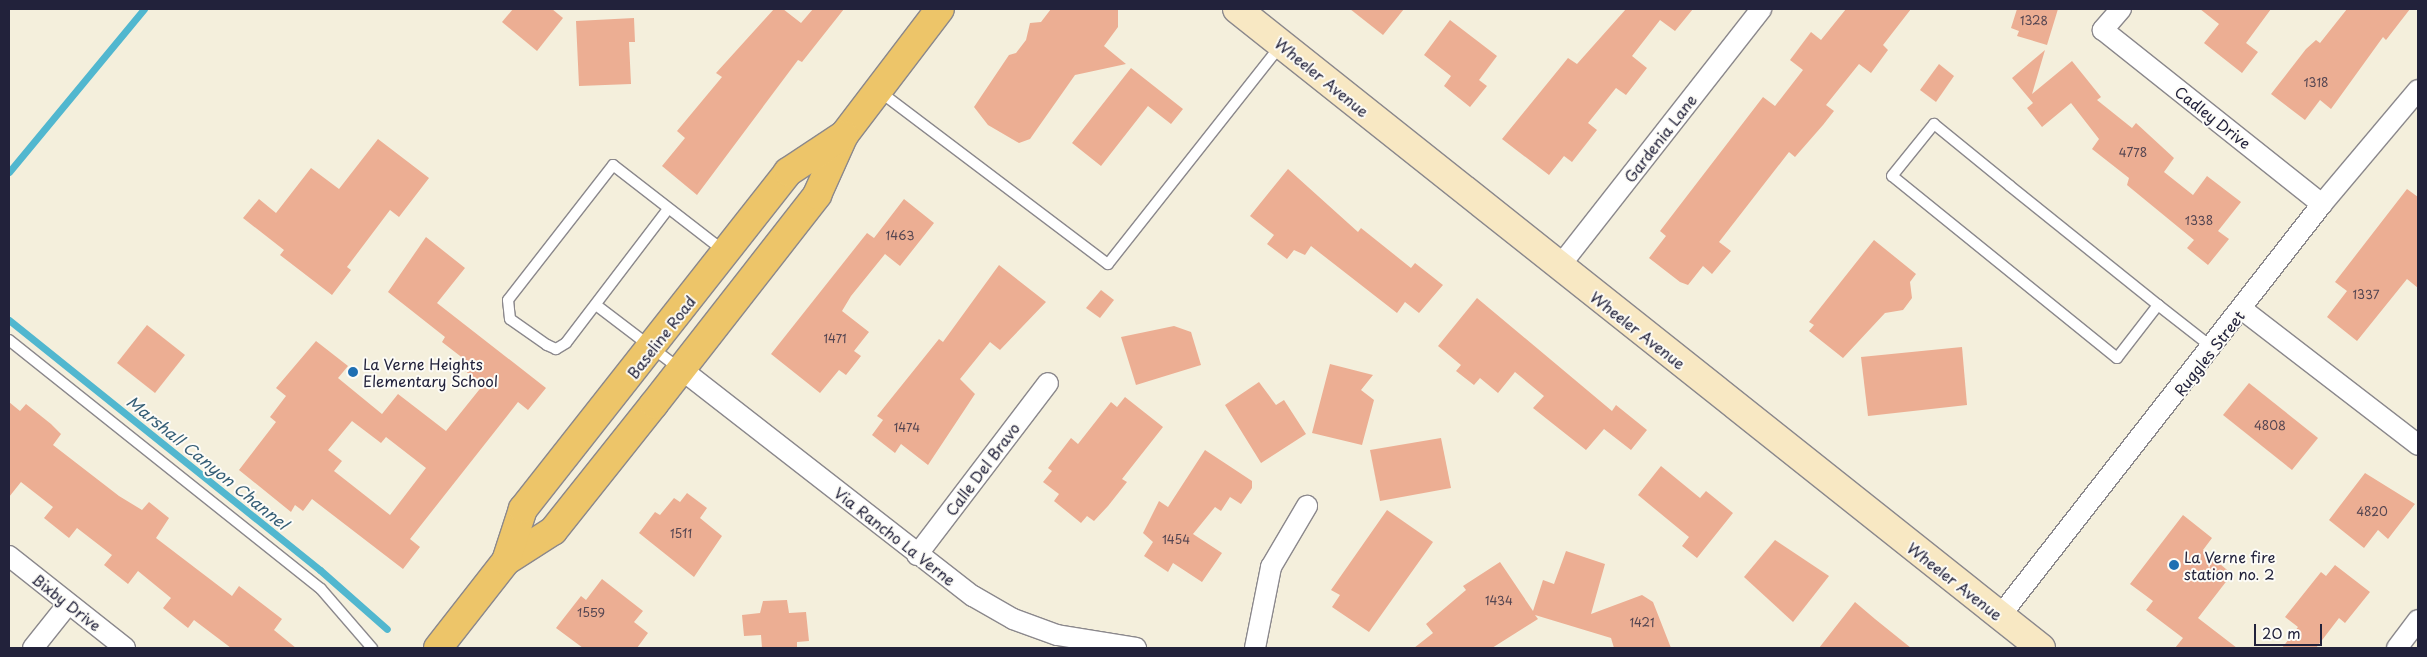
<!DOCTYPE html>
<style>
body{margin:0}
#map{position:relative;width:2427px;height:657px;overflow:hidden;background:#f4efdc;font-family:"Playpen Sans",sans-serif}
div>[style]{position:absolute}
.stream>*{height:7px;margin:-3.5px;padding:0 3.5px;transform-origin:3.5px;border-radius:3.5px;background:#51b7cf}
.building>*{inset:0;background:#ecae93}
.roads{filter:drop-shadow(1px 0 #8b888c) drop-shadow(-1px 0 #8b888c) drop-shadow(0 1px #8b888c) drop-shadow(0 -1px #8b888c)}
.lane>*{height:10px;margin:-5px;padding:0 5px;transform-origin:5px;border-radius:5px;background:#fff}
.street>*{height:20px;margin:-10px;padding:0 10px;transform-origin:10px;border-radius:10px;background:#fff}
.secondary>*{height:28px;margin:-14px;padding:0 14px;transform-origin:14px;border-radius:14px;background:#f8e8c3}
.primary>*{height:28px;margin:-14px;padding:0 14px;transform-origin:14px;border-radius:14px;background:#edc569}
.dots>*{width:14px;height:14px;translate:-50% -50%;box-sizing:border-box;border:2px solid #fdfcf7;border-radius:50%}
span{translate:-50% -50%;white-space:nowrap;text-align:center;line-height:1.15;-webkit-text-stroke:4px #fdfcf7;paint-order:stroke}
.number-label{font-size:12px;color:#544551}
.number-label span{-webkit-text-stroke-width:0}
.street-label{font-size:15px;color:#22223b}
.poi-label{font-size:15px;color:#22223b}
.left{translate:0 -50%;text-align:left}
.water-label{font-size:16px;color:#355e76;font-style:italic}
.frame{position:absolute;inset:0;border:10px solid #22223b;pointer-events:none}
.scale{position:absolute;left:2254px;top:624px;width:68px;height:22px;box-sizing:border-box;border:2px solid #22223b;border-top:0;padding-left:6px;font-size:15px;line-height:18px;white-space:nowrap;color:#22223b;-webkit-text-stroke:4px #fdfcf7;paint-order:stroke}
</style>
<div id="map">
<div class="stream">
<i style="left:9px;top:172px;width:212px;rotate:-50.4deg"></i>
<i style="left:9px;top:320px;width:399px;rotate:38.8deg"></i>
<i style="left:320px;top:570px;width:89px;rotate:41.4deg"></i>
</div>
<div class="building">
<i style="clip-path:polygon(513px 9px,552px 9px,563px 18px,537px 51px,502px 22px)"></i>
<i style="clip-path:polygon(774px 9px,783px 9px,801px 23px,813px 9px,844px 9px,802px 62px,798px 60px,697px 195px,662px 166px,685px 138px,677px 131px,722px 77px,716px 73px)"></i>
<i style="clip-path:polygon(1051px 9px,1118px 9px,1118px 27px,1104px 46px,1126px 64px,1075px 75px,1030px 139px,1019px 143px,988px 125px,974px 107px,1009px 55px,1016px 53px,1026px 40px,1030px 23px,1041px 22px)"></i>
<i style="clip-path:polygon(1350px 9px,1404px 9px,1383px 35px)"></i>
<i style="clip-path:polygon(1626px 9px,1693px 9px,1675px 31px,1660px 20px,1632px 56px,1647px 68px,1626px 95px,1616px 88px,1588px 123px,1597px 130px,1572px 162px,1564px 156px,1549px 175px,1502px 139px,1568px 58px,1577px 64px)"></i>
<i style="clip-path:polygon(1846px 9px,1911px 9px,1883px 45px,1888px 50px,1871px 73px,1859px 64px,1826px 105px,1834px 111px,1823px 125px,1795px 157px,1789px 152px,1719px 242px,1731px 251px,1712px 274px,1703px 266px,1688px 285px,1680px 282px,1649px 258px,1666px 236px,1660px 231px,1763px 97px,1775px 106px,1803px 70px,1790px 60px,1811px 32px,1821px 40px)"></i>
<i style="clip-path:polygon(2017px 9px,2058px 9px,2047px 45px,2017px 36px,2019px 31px,2011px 28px)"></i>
<i style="clip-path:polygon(2200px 9px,2271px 9px,2246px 43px,2258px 52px,2242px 73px,2204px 43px,2219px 24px)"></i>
<i style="clip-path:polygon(2347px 9px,2410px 9px,2386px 40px,2383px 37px,2331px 109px,2320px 100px,2305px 120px,2271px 94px,2306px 49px,2316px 40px,2320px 43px)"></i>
<i style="clip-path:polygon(634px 18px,635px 42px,629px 42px,631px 84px,579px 86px,576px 21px)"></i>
<i style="clip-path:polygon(1450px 20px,1497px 56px,1479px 80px,1487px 86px,1470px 107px,1444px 86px,1451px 76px,1424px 55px)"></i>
<i style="clip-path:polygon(2045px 50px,2032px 94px,2072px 61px,2101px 97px,2097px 100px,2132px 128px,2136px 123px,2174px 158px,2164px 172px,2193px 195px,2207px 176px,2241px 202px,2218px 231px,2229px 239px,2208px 265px,2187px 248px,2194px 240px,2127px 185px,2129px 178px,2092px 149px,2099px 139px,2071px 103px,2042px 127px,2027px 108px,2033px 103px,2012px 78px)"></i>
<i style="clip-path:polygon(1939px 64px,1954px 76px,1936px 102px,1920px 90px)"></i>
<i style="clip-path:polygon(1131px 68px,1183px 109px,1171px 124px,1148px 106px,1101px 166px,1072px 143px)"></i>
<i style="clip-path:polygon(378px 139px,429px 178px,399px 217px,390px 210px,347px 267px,351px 270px,332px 295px,280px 255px,284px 250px,243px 218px,259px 199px,276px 213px,311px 168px,339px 189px)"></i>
<i style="clip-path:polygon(1288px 169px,1358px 232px,1361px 228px,1411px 268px,1415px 263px,1443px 285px,1419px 313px,1405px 302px,1397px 313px,1311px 246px,1305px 255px,1294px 250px,1287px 259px,1267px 244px,1274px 235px,1250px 216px)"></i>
<i style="clip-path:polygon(2407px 189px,2418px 197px,2418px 288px,2407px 279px,2357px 341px,2327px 317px,2347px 291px,2335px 282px)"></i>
<i style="clip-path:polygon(904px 199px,934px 223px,900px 266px,885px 254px,851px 296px,842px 311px,869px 332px,854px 351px,861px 356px,846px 375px,839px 370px,820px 393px,771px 354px,867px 233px,874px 238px)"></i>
<i style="clip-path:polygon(evenodd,426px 237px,465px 268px,437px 303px,546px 388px,528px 410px,518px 402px,410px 539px,420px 547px,403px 569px,312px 499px,303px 511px,295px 505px,291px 512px,239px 470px,276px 422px,270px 417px,286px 396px,276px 388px,316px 341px,348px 366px,338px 378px,382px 414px,398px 394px,446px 431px,483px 385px,459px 366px,464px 359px,442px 342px,445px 337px,388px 292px,426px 237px,352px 421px,381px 443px,386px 437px,426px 468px,390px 515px,334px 471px,342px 461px,328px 450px,352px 421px)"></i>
<i style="clip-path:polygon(1874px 240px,1916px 274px,1910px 282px,1912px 298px,1903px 310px,1885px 313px,1843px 358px,1809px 331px,1814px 325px,1809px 322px)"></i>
<i style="clip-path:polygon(999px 265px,1046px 302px,1000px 350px,990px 342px,960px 379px,975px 394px,928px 465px,901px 444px,895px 453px,872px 435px,883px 420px,877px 416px,939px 339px,943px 342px)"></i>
<i style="clip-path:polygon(1101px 290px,1114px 300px,1100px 318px,1086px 308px)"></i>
<i style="clip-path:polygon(1477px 298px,1612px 411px,1616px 405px,1647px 430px,1631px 450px,1604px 429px,1586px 450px,1533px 408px,1544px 396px,1515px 372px,1498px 393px,1480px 378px,1474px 385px,1456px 371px,1461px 365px,1438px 346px)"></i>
<i style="clip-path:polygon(147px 325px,185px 355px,155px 393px,117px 363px)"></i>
<i style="clip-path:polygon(1174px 326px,1191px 332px,1201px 365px,1136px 385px,1121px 337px)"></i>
<i style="clip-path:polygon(1962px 347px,1967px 405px,1868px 416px,1861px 357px)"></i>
<i style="clip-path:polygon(1330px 364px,1373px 375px,1361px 390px,1374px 400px,1362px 445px,1312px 433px)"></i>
<i style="clip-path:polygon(1259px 382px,1276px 405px,1284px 400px,1306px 434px,1261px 463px,1225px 405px)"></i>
<i style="clip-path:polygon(2249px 383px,2318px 438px,2292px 470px,2223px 415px)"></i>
<i style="clip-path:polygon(1125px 397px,1163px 427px,1122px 479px,1127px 482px,1108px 506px,1094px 521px,1087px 516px,1081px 523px,1054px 501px,1059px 494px,1043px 482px,1052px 471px,1048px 468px,1071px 438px,1078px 444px,1111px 402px,1117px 407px)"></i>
<i style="clip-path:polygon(9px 402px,20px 411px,26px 404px,51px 424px,61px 434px,53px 445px,119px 496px,142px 510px,149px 502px,169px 518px,156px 538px,232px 596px,239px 586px,282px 619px,274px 630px,296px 648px,231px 648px,194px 620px,188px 628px,163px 608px,171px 598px,138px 571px,128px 584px,104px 565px,112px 555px,77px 528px,69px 538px,44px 518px,53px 507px,21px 482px,9px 497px)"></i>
<i style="clip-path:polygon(1441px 438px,1451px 488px,1380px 501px,1370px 450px)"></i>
<i style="clip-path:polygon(1205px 450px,1252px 481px,1252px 488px,1241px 504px,1230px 497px,1221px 511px,1215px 507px,1193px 534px,1222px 553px,1202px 582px,1173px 563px,1168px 572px,1144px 556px,1153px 542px,1143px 533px,1159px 501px,1168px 507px)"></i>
<i style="clip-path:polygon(1661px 466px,1700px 498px,1706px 491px,1733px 513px,1697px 558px,1682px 546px,1689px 537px,1638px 495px)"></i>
<i style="clip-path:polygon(2365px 473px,2415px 504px,2388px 539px,2378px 530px,2364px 548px,2329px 520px)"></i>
<i style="clip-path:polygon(687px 493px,707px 508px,700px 518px,722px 536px,694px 577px,639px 533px,655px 512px,660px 515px,674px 498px,680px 502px)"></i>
<i style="clip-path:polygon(1387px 510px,1433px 542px,1369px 632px,1332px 607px,1340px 595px,1331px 590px)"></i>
<i style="clip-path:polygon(2183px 515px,2212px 538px,2203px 550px,2232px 574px,2198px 618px,2237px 648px,2175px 648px,2183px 638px,2146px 610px,2153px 601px,2130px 584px)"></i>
<i style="clip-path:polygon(1775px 540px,1829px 576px,1793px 622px,1744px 577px)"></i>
<i style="clip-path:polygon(1566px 551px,1605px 564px,1591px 614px,1642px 595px,1653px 602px,1671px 648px,1614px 648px,1611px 638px,1535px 615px,1538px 619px,1492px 648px,1414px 648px,1433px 633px,1426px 624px,1466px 590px,1463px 586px,1500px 562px,1533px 611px,1543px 580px,1554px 584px)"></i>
<i style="clip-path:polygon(2335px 565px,2370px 592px,2345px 623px,2339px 618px,2316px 648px,2282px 648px,2298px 627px,2285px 617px,2321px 572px,2326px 576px)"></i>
<i style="clip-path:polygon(602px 579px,643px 611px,634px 622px,648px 633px,637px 648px,583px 648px,556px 628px,581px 596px,586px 600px)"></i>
<i style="clip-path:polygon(787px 600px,789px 613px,806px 612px,809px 641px,797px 642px,797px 648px,762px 648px,761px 635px,744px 636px,742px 615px,760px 613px,763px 601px)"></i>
<i style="clip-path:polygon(1855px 602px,1875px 619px,1911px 648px,1819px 648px)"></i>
</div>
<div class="roads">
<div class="lane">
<i style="left:879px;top:91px;width:287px;rotate:37.1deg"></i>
<i style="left:1108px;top:264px;width:279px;rotate:-51.7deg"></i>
<i style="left:668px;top:209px;width:168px;rotate:127.3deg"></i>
<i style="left:566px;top:343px;width:12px;rotate:149deg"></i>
<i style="left:556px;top:349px;width:10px;rotate:-156deg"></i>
<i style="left:547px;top:345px;width:45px;rotate:-144.9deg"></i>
<i style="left:510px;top:319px;width:19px;rotate:-96deg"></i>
<i style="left:508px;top:300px;width:171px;rotate:-52.1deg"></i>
<i style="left:613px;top:165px;width:142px;rotate:37.8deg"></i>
<i style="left:596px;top:305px;width:106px;rotate:37.3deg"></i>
<i style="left:2158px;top:305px;width:67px;rotate:127.7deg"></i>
<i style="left:2117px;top:358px;width:289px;rotate:-141deg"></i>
<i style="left:1892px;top:176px;width:67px;rotate:-51.1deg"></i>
<i style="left:1934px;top:124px;width:98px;rotate:39.2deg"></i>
<i style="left:2010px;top:186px;width:190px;rotate:38.8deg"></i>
<i style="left:2158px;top:305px;width:70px;rotate:38deg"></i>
<i style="left:9px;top:340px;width:399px;rotate:38.6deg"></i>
<i style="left:321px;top:589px;width:78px;rotate:49.2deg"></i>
</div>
<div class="street">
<i style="left:2121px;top:9px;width:28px;rotate:131deg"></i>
<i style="left:2103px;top:30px;width:280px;rotate:38.5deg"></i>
<i style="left:1559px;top:267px;width:328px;rotate:-51.9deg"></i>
<i style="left:2243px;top:310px;width:221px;rotate:37.6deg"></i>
<i style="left:681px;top:369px;width:370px;rotate:37.9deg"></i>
<i style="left:973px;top:596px;width:46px;rotate:29.9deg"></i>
<i style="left:1013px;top:619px;width:47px;rotate:20deg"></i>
<i style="left:1057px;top:635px;width:80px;rotate:9.3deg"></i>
<i style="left:917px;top:555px;width:216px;rotate:-52.7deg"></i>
<i style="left:9px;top:556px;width:148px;rotate:38.4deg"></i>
<i style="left:2000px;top:616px;width:523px;rotate:-51.99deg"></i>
<i style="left:2322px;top:204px;width:149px;rotate:-49.9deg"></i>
<i style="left:33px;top:648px;width:56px;rotate:-51.5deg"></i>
<i style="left:1255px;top:648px;width:83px;rotate:-78.8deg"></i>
<i style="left:1271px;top:567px;width:71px;rotate:-59.5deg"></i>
<i style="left:2397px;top:648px;width:35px;rotate:-53deg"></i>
</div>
<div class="secondary">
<i style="left:1237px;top:9px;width:1027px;rotate:38.48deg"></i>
</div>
<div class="primary">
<i style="left:506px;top:561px;width:56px;rotate:-32.6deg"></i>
<i style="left:553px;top:531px;width:162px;rotate:-51.5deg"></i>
<i style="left:654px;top:404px;width:265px;rotate:-52deg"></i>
<i style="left:817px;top:195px;width:66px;rotate:-65.8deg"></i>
<i style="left:844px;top:135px;width:158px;rotate:-52.7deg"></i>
<i style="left:438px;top:648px;width:110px;rotate:-52deg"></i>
<i style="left:506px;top:561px;width:55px;rotate:-71.9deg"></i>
<i style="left:523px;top:509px;width:429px;rotate:-51.8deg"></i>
<i style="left:788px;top:172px;width:67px;rotate:-33.5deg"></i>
</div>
</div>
<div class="dots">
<i style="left:353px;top:372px;background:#1f6fb2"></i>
<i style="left:2174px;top:565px;background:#1f6fb2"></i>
</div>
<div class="number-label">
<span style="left:2034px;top:21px">1328</span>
<span style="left:2316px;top:83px">1318</span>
<span style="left:2133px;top:153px">4778</span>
<span style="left:2199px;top:221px">1338</span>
<span style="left:900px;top:236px">1463</span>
<span style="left:2366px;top:295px">1337</span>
<span style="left:835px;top:339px">1471</span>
<span style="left:2270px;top:426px">4808</span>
<span style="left:907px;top:428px">1474</span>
<span style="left:2372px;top:512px">4820</span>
<span style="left:681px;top:534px">1511</span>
<span style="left:1176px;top:540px">1454</span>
<span style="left:1499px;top:601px">1434</span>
<span style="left:591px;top:613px">1559</span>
<span style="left:1642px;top:623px">1421</span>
</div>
<div class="street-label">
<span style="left:1322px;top:77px;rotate:39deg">Wheeler Avenue</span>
<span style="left:2213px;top:117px;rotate:38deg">Cadley Drive</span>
<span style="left:1660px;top:138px;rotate:-52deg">Gardenia Lane</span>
<span style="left:1638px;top:330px;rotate:38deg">Wheeler Avenue</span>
<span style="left:661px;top:337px;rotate:-52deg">Baseline Road</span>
<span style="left:2209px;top:353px;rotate:-52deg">Ruggles Street</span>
<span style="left:982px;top:469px;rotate:-53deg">Calle Del Bravo</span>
<span style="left:895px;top:536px;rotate:38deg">Via Rancho La Verne</span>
<span style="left:1955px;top:581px;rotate:38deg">Wheeler Avenue</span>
<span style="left:67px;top:602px;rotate:38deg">Bixby Drive</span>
</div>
<div class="poi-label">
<span class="left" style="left:363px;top:372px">La Verne Heights<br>Elementary School</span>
<span class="left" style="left:2184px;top:565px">La Verne fire<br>station no. 2</span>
</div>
<div class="water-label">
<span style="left:208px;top:462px;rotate:39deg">Marshall Canyon Channel</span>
</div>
<div class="frame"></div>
<div class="scale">20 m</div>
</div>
